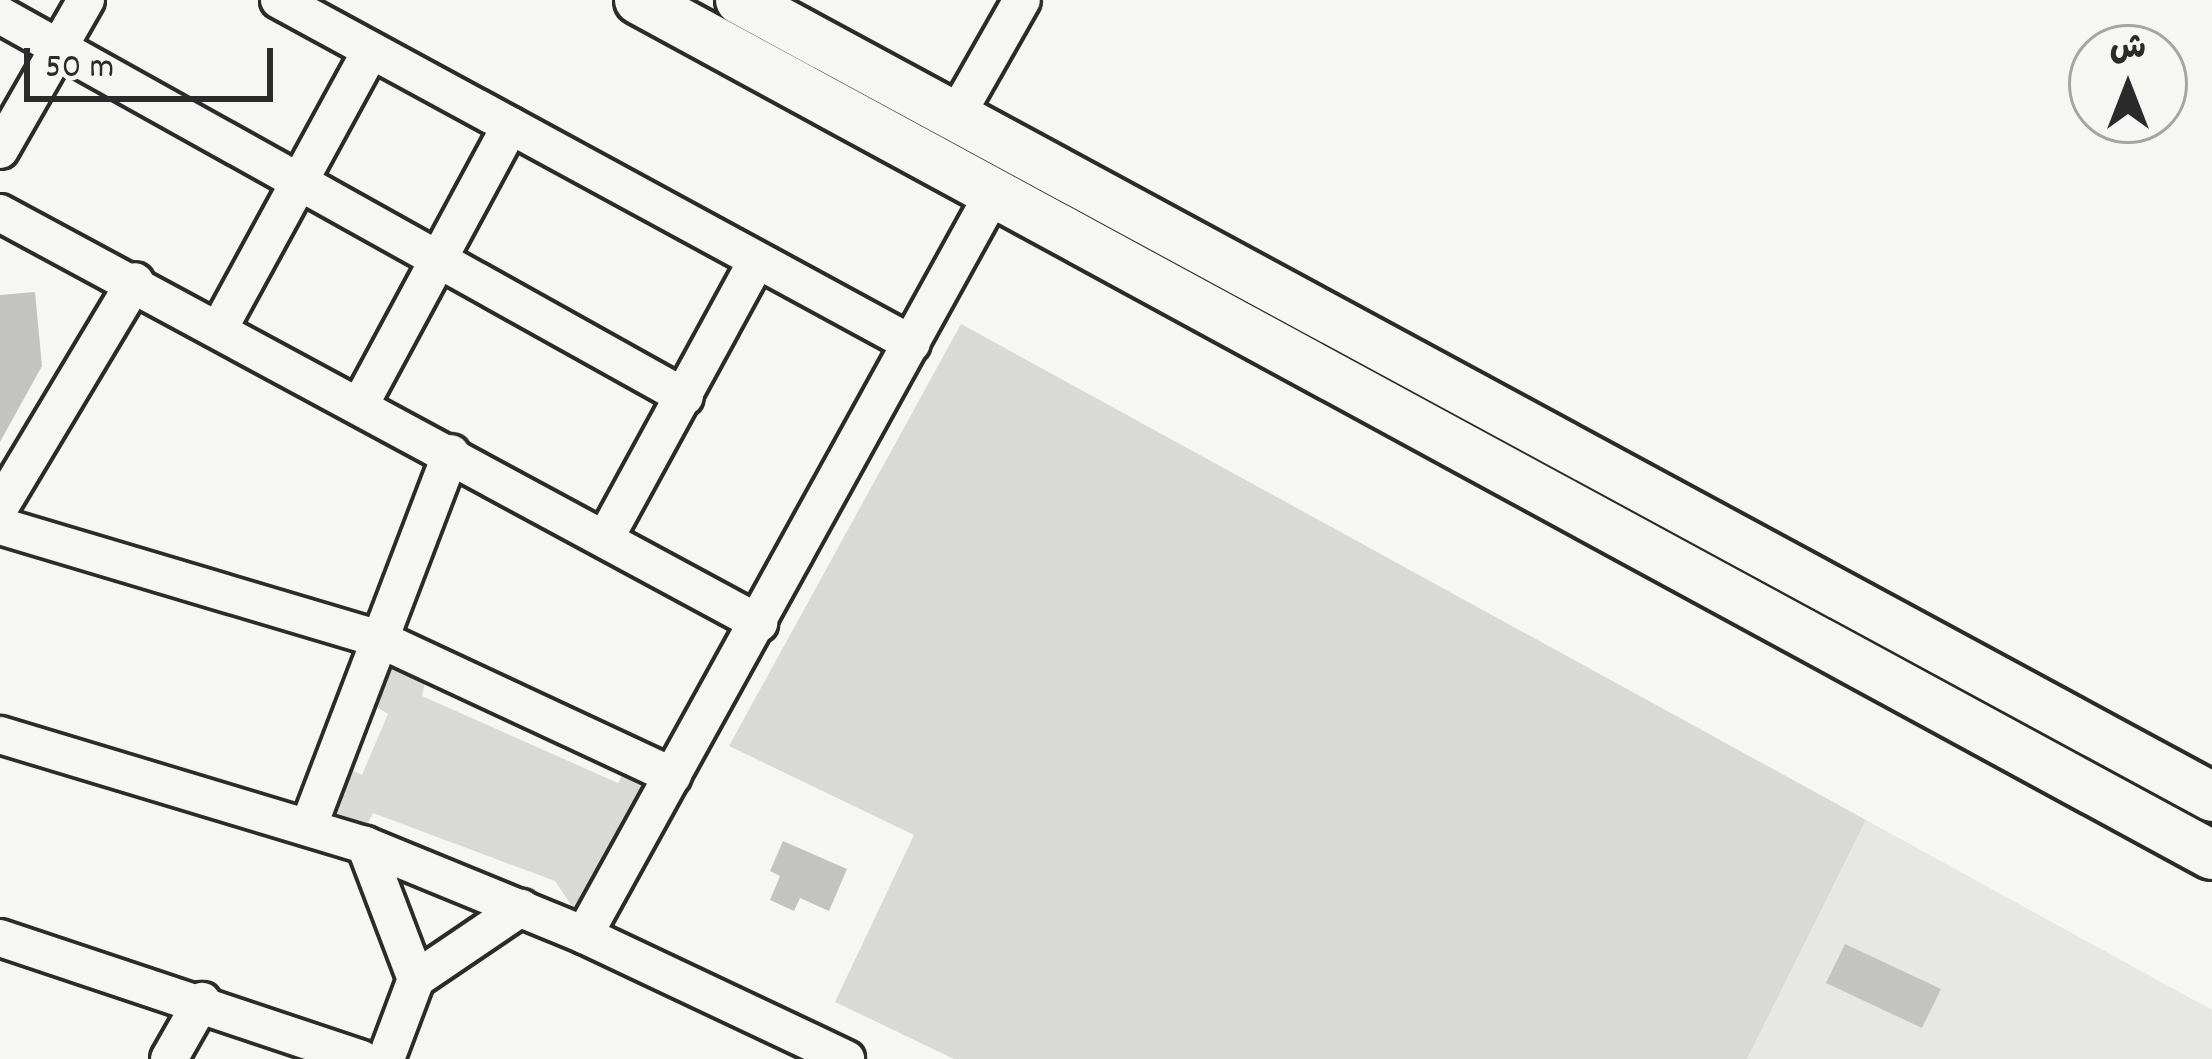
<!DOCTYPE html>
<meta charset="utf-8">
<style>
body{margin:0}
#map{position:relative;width:2212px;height:1059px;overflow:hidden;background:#f6f6f2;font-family:Dekko,"Playpen Sans Arabic",sans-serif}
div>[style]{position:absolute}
.built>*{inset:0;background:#e7e7e3}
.green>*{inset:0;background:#d9d9d5}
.building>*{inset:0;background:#c3c3c0}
.roads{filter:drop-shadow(3px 0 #2b2b2b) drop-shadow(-3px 0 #2b2b2b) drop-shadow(0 3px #2b2b2b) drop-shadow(0 -3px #2b2b2b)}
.minor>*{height:36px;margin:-18px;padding:0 18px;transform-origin:18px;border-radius:18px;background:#f6f6f2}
.major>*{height:48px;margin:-24px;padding:0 24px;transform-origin:24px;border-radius:24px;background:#f6f6f2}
span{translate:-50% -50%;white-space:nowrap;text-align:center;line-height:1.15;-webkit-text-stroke:9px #f6f6f2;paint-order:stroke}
.north{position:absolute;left:2068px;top:24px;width:120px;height:120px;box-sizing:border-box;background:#f6f6f2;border:3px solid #a5a5a2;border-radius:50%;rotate:0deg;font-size:33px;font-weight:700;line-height:48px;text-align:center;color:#2b2b2b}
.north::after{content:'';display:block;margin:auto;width:42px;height:54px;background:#2b2b2b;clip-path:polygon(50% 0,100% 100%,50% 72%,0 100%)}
.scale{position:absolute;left:24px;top:48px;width:249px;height:54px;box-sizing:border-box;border:6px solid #2b2b2b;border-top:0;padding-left:15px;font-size:36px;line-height:42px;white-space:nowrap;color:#2b2b2b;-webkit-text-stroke:9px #f6f6f2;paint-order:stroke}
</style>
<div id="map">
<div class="built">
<i style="clip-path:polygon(1866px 820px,2212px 1010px,2212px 1059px,1747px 1059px)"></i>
</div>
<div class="green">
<i style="clip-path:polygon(961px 324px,1866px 820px,1747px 1059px,954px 1059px,835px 1002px,914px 835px,729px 746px)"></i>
<i style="clip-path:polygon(384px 667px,425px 682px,422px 696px,618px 783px,623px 774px,656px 790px,637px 828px,623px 823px,596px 877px,586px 927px,555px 881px,373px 813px,366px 827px,323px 821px,344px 766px,362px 775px,388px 714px,374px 705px)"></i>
</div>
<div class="building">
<i style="clip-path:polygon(35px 292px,42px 366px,0 442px,0 295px)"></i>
<i style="clip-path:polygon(783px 841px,847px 869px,829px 911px,800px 898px,794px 911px,770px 900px,780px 876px,770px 871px)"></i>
<i style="clip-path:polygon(1845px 944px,1941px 989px,1922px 1028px,1826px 983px)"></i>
</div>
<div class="roads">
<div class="minor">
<i style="left:279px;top:0;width:720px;rotate:28.52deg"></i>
<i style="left:0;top:15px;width:784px;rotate:29.15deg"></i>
<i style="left:956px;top:116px;width:133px;rotate:-60.4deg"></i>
<i style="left:0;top:150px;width:173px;rotate:-60.2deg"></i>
<i style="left:0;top:213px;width:863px;rotate:28.38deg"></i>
<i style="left:220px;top:327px;width:315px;rotate:-61.4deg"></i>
<i style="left:361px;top:403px;width:315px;rotate:-61.7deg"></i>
<i style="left:0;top:507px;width:263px;rotate:-59.1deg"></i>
<i style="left:0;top:526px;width:395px;rotate:16.6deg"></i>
<i style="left:379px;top:639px;width:324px;rotate:25deg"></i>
<i style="left:606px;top:537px;width:315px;rotate:-61.4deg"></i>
<i style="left:0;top:735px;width:381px;rotate:16.8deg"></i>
<i style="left:365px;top:845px;width:237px;rotate:22.3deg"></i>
<i style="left:584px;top:935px;width:290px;rotate:25.3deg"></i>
<i style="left:309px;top:825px;width:398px;rotate:-69.1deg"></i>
<i style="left:365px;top:845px;width:143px;rotate:69.2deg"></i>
<i style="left:584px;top:935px;width:849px;rotate:-61.11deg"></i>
<i style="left:0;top:938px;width:381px;rotate:18.5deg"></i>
<i style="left:169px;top:1059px;width:67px;rotate:-60.4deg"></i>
<i style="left:386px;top:1059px;width:85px;rotate:-69.4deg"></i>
<i style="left:416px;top:979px;width:127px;rotate:-34.1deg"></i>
</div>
<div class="major">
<i style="left:639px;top:0;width:1790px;rotate:28.53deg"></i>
<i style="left:740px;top:0;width:1674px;rotate:28.43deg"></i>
</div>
</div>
<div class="north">ش</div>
<div class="scale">50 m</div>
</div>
